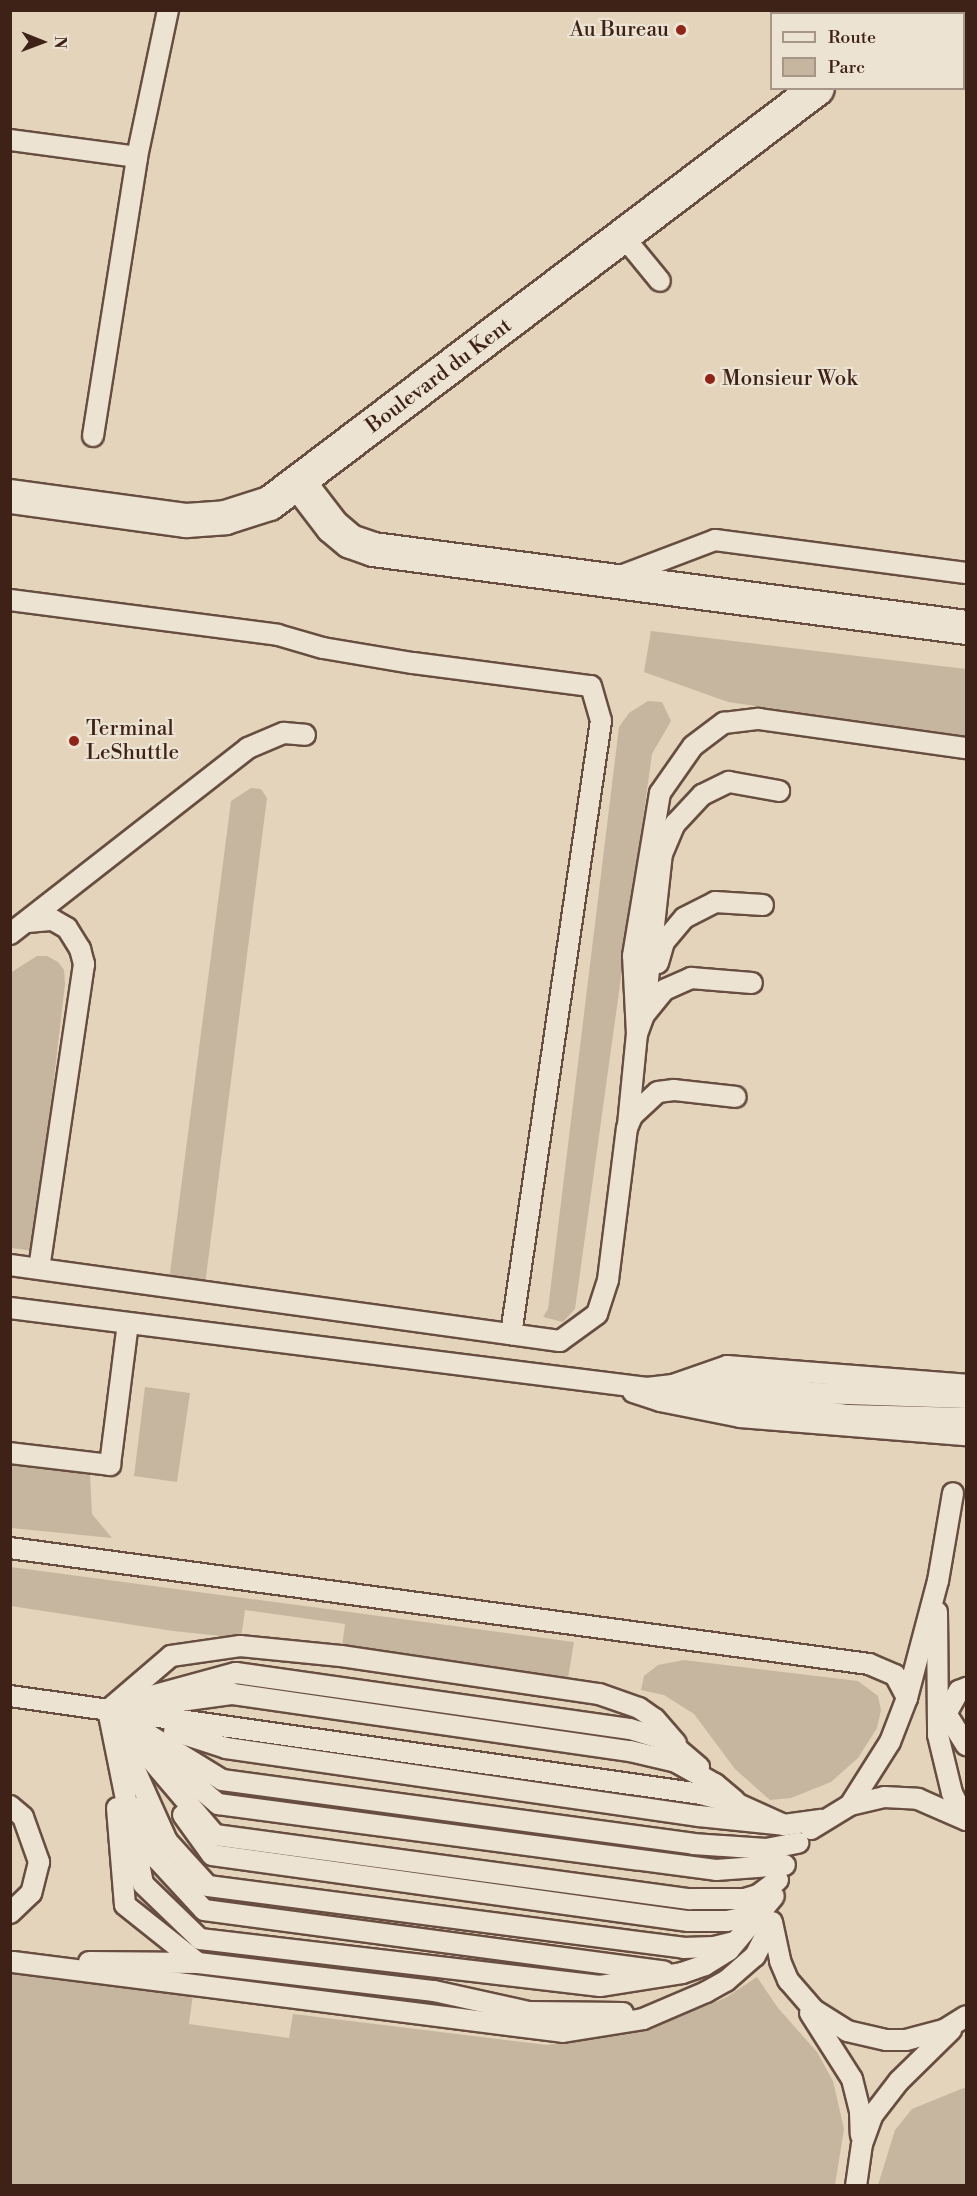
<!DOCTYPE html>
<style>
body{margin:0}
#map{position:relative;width:977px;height:2196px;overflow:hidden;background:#e3d4bb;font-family:"Libre Bodoni",serif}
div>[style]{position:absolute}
.green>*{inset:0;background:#c7b69f}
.roads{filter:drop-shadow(2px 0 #674e40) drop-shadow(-2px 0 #674e40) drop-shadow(0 2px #674e40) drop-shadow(0 -2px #674e40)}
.service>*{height:20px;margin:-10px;padding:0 10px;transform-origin:10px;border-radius:10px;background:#ede3d3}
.minor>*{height:33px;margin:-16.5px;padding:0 16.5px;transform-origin:16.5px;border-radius:16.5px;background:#ede3d3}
.tertiary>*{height:33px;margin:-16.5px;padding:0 16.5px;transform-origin:16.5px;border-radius:16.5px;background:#ede3d3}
.dots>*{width:16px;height:16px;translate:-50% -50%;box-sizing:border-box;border:3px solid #ede3d3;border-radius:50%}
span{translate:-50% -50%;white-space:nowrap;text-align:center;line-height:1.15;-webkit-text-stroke:4.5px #ede3d3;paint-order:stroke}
.poi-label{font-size:21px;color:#3e2217}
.right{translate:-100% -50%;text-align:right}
.left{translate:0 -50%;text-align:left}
.street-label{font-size:21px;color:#3e2217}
.frame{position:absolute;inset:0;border:12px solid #3e2217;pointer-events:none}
.legend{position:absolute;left:770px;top:12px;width:195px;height:78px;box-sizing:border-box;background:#ede3d3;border:2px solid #a79688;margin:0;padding:8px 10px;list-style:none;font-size:18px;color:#3e2217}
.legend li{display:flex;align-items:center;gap:12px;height:30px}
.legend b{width:30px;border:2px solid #a79688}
.north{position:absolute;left:12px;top:12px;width:60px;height:60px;-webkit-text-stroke:4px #ede3d3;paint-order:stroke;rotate:91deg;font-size:16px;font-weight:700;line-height:24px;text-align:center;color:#3e2217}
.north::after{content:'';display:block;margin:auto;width:21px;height:27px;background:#3e2217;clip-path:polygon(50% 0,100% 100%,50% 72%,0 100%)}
</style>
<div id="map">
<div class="green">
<i style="clip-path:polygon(651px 631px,966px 669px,966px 736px,728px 702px,644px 672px)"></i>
<i style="clip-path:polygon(648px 701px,662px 702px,671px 721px,652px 754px,575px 1309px,563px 1322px,543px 1317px,548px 1309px,619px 727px,629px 713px)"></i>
<i style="clip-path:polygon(251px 788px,261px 789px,267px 798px,206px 1277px,204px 1284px,172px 1281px,170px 1273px,231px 801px)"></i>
<i style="clip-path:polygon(37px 956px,47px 956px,58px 962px,64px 970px,65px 984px,34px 1251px,11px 1248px,10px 973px)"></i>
<i style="clip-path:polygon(145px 1387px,190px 1393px,177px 1482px,134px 1476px)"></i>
<i style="clip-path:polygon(11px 1463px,90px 1474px,92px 1514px,112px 1538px,11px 1528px)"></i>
<i style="clip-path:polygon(11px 1567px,574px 1642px,568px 1678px,342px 1647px,345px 1624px,245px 1610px,241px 1638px,173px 1631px,11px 1606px)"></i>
<i style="clip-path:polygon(684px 1660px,858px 1681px,878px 1696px,881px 1710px,877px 1728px,858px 1758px,831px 1782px,791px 1798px,770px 1800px,735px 1769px,694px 1714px,664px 1695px,641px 1690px,644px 1676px,658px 1665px)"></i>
<i style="clip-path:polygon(11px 1967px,193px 1994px,189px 2024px,289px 2038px,293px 2014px,547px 2045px,657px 2025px,725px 1998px,757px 1977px,778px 2008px,817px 2052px,833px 2081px,844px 2129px,835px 2185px,11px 2186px)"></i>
<i style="clip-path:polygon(966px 2087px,966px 2185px,878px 2185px,895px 2130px,912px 2109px)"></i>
</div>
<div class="roads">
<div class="service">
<i style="left:10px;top:140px;width:128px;rotate:7.6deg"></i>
<i style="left:623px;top:236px;width:58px;rotate:50.6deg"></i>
<i style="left:93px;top:436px;width:282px;rotate:-81deg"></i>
<i style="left:137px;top:157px;width:150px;rotate:-78.1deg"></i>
<i style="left:615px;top:578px;width:107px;rotate:-20.8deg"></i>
<i style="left:715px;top:540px;width:253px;rotate:7.5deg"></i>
<i style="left:10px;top:600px;width:270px;rotate:7.4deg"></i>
<i style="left:278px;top:635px;width:47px;rotate:16.1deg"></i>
<i style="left:323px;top:648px;width:91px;rotate:9.5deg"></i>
<i style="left:413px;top:663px;width:179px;rotate:7.4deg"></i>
<i style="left:591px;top:686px;width:36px;rotate:74deg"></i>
<i style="left:601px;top:721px;width:620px;rotate:98.35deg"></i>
<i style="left:28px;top:922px;width:25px;rotate:-5deg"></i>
<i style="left:53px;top:920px;width:16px;rotate:30deg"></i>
<i style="left:67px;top:928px;width:25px;rotate:58deg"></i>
<i style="left:80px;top:949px;width:16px;rotate:75deg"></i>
<i style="left:84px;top:964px;width:308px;rotate:98.4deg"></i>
<i style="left:10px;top:934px;width:302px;rotate:-38deg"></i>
<i style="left:248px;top:748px;width:39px;rotate:-23deg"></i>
<i style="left:284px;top:733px;width:21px;rotate:5deg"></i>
<i style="left:658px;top:963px;width:22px;rotate:-74deg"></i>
<i style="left:664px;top:942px;width:31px;rotate:-50deg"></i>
<i style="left:684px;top:918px;width:35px;rotate:-27deg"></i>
<i style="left:715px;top:902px;width:48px;rotate:3.6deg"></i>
<i style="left:645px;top:1007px;width:154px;rotate:-83.7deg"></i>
<i style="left:662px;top:854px;width:33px;rotate:-67deg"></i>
<i style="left:675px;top:824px;width:40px;rotate:-47deg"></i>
<i style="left:702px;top:795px;width:30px;rotate:-26deg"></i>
<i style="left:729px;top:782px;width:51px;rotate:10.2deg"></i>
<i style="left:637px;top:1034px;width:78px;rotate:-92.9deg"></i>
<i style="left:633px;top:956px;width:165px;rotate:-80.6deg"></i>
<i style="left:660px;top:793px;width:57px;rotate:-54.9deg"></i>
<i style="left:693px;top:746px;width:39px;rotate:-37deg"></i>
<i style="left:724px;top:723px;width:35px;rotate:-7deg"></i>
<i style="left:759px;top:719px;width:209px;rotate:8deg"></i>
<i style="left:628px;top:1125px;width:91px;rotate:-84.4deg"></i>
<i style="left:637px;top:1034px;width:20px;rotate:-70deg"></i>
<i style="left:644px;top:1015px;width:32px;rotate:-51deg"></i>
<i style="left:664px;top:990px;width:30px;rotate:-24deg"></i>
<i style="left:691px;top:978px;width:61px;rotate:4.7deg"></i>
<i style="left:10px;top:1265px;width:555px;rotate:7.87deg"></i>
<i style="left:560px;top:1341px;width:46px;rotate:-36.1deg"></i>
<i style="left:597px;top:1314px;width:36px;rotate:-72deg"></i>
<i style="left:608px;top:1280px;width:153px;rotate:-82.9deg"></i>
<i style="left:627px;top:1128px;width:13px;rotate:-67deg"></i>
<i style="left:632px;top:1116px;width:35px;rotate:-43deg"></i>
<i style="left:658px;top:1092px;width:16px;rotate:-7deg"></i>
<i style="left:674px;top:1090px;width:62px;rotate:6.4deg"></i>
<i style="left:10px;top:1308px;width:642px;rotate:7.16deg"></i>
<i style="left:647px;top:1388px;width:26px;rotate:-7deg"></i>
<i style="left:673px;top:1385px;width:57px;rotate:-19.4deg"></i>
<i style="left:727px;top:1366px;width:240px;rotate:4.5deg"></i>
<i style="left:703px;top:1382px;width:21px;rotate:-5deg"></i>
<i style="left:724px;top:1380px;width:94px;rotate:8deg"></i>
<i style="left:817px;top:1393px;width:149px;rotate:1.9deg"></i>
<i style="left:670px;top:1391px;width:180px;rotate:7.7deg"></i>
<i style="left:848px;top:1415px;width:118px;rotate:1.5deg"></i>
<i style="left:633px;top:1392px;width:28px;rotate:18deg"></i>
<i style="left:660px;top:1401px;width:82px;rotate:11.3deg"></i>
<i style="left:740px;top:1417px;width:227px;rotate:4.6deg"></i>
<i style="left:10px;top:1453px;width:101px;rotate:6.8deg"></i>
<i style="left:110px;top:1465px;width:143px;rotate:-82.8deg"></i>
<i style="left:10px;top:1548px;width:867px;rotate:7.69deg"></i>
<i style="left:869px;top:1664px;width:28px;rotate:23deg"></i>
<i style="left:895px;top:1675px;width:26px;rotate:62deg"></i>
<i style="left:937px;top:1612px;width:123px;rotate:89.5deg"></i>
<i style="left:938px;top:1735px;width:60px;rotate:76.4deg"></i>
<i style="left:952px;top:1793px;width:30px;rotate:63deg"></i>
<i style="left:10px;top:1696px;width:698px;rotate:8.07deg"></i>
<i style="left:701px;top:1794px;width:38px;rotate:15deg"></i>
<i style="left:738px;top:1804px;width:51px;rotate:24.5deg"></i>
<i style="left:148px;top:1697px;width:91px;rotate:-15.3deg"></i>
<i style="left:236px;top:1673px;width:398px;rotate:8.1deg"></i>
<i style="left:630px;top:1729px;width:39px;rotate:17deg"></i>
<i style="left:667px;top:1740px;width:42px;rotate:40.2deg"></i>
<i style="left:939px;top:1702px;width:51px;rotate:57.9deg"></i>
<i style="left:129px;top:1708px;width:105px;rotate:-7.7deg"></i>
<i style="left:233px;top:1694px;width:401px;rotate:8.2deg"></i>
<i style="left:630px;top:1751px;width:47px;rotate:13.4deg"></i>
<i style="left:676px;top:1762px;width:45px;rotate:29.4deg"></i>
<i style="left:715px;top:1784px;width:26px;rotate:40deg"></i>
<i style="left:108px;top:1710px;width:177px;rotate:78.6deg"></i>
<i style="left:143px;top:1884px;width:79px;rotate:44deg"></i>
<i style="left:200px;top:1939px;width:403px;rotate:6.7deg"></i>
<i style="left:600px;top:1986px;width:83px;rotate:-9deg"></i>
<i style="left:682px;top:1973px;width:24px;rotate:-19deg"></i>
<i style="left:705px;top:1965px;width:28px;rotate:-32deg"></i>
<i style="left:729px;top:1950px;width:70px;rotate:-50.2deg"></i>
<i style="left:108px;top:1710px;width:83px;rotate:-40.6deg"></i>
<i style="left:171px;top:1656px;width:70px;rotate:-8.2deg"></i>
<i style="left:240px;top:1646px;width:101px;rotate:5.7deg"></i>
<i style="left:341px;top:1656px;width:261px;rotate:8.4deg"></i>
<i style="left:599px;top:1694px;width:42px;rotate:19.3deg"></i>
<i style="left:639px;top:1708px;width:19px;rotate:35deg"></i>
<i style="left:655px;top:1719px;width:32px;rotate:49deg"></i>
<i style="left:945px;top:1716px;width:29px;rotate:-61deg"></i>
<i style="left:959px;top:1691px;width:8px;rotate:-23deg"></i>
<i style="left:123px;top:1719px;width:116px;rotate:31.6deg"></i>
<i style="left:222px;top:1780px;width:475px;rotate:7.7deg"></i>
<i style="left:693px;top:1844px;width:73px;rotate:3.9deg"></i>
<i style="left:766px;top:1849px;width:33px;rotate:-11deg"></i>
<i style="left:124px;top:1728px;width:140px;rotate:49.6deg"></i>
<i style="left:215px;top:1835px;width:480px;rotate:7.7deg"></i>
<i style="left:691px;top:1899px;width:53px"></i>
<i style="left:744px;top:1899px;width:15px;rotate:-16deg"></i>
<i style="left:758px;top:1895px;width:25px;rotate:-37deg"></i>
<i style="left:174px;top:1731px;width:55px;rotate:18.1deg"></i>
<i style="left:226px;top:1748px;width:478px;rotate:8.2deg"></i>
<i style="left:699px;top:1816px;width:85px;rotate:6deg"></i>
<i style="left:784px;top:1825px;width:37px;rotate:-8deg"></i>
<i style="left:123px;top:1743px;width:107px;rotate:65.8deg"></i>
<i style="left:167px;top:1841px;width:61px;rotate:47.7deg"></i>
<i style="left:208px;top:1886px;width:479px;rotate:7.4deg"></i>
<i style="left:683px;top:1948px;width:31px;rotate:-2deg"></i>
<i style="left:714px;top:1947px;width:21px;rotate:-14deg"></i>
<i style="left:156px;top:1751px;width:82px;rotate:40.5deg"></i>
<i style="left:218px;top:1804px;width:502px;rotate:7.55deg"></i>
<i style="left:716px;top:1870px;width:69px;rotate:-4.1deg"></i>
<i style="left:850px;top:1805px;width:75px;rotate:-57.6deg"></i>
<i style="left:890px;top:1742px;width:47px;rotate:-68.9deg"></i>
<i style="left:907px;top:1698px;width:121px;rotate:-75.2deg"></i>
<i style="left:938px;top:1581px;width:89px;rotate:-80.3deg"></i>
<i style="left:10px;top:1806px;width:17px;rotate:40deg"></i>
<i style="left:23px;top:1817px;width:48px;rotate:70.4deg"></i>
<i style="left:39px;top:1862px;width:32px;rotate:104deg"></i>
<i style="left:31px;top:1893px;width:29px;rotate:136deg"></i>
<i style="left:140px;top:1807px;width:55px;rotate:71.9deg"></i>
<i style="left:157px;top:1859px;width:69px;rotate:47.3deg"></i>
<i style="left:204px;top:1910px;width:464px;rotate:7.6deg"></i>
<i style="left:117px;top:1808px;width:97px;rotate:85.3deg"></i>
<i style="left:125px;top:1905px;width:93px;rotate:38.5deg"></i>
<i style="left:198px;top:1963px;width:238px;rotate:6.8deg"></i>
<i style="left:434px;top:1991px;width:97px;rotate:12.5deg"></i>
<i style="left:529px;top:2012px;width:94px;rotate:0.6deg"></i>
<i style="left:183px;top:1815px;width:49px;rotate:54.1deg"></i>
<i style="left:212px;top:1855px;width:481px;rotate:7.9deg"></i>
<i style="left:688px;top:1921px;width:39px"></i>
<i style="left:727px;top:1921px;width:34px;rotate:-12deg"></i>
<i style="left:811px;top:1829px;width:46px;rotate:-31.6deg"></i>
<i style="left:850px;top:1805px;width:35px;rotate:-13deg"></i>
<i style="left:884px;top:1797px;width:34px;rotate:3deg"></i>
<i style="left:918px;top:1799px;width:52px;rotate:23.6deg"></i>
<i style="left:772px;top:1922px;width:40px;rotate:78deg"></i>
<i style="left:780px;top:1961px;width:21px;rotate:67deg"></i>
<i style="left:788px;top:1980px;width:40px;rotate:49deg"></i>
<i style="left:814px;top:2010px;width:39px;rotate:32deg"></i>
<i style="left:847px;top:2031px;width:40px;rotate:13deg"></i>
<i style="left:886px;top:2040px;width:20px"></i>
<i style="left:906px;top:2040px;width:39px;rotate:-15deg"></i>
<i style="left:944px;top:2030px;width:26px;rotate:-32deg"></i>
<i style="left:13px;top:1962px;width:554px;rotate:7.25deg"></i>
<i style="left:563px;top:2032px;width:81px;rotate:-9.2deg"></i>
<i style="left:643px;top:2019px;width:69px;rotate:-23.2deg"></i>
<i style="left:706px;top:1992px;width:23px;rotate:-29deg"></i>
<i style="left:726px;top:1981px;width:38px;rotate:-41deg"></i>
<i style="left:755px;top:1956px;width:37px;rotate:-63deg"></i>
<i style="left:89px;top:1962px;width:109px;rotate:0.5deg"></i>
<i style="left:810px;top:2013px;width:78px;rotate:57.5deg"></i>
<i style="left:852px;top:2079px;width:34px;rotate:76deg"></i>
<i style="left:860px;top:2112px;width:23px;rotate:88deg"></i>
<i style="left:856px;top:2186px;width:42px;rotate:-81.9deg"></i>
<i style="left:862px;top:2144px;width:30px;rotate:-70deg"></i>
<i style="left:872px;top:2116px;width:44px;rotate:-52.4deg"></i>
<i style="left:899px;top:2081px;width:73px;rotate:-44.4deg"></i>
</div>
<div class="minor">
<i style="left:299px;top:483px;width:54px;rotate:52.5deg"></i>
<i style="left:332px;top:526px;width:23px;rotate:40deg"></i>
<i style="left:350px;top:541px;width:24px;rotate:19deg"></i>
<i style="left:373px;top:549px;width:598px;rotate:7.49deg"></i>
</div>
<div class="tertiary">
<i style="left:915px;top:14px;width:6px;rotate:-45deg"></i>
<i style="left:10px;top:496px;width:178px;rotate:7.8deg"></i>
<i style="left:186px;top:520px;width:39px;rotate:-4deg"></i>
<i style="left:225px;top:517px;width:46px;rotate:-17.7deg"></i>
<i style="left:269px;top:503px;width:687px;rotate:-37.14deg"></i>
</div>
</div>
<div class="dots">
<i style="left:681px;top:30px;background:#8f2418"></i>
<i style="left:710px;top:379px;background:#8f2418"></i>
<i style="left:74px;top:741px;background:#8f2418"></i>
</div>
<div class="poi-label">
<span class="right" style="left:669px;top:30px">Au Bureau</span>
<span class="left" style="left:722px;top:379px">Monsieur Wok</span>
<span class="left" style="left:86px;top:741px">Terminal<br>LeShuttle</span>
</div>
<div class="street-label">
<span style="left:439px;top:376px;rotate:-37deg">Boulevard du Kent</span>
</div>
<div class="frame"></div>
<ul class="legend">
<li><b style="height:8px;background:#ede3d3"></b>Route</li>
<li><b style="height:16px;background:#c7b69f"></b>Parc</li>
</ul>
<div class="north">N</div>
</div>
